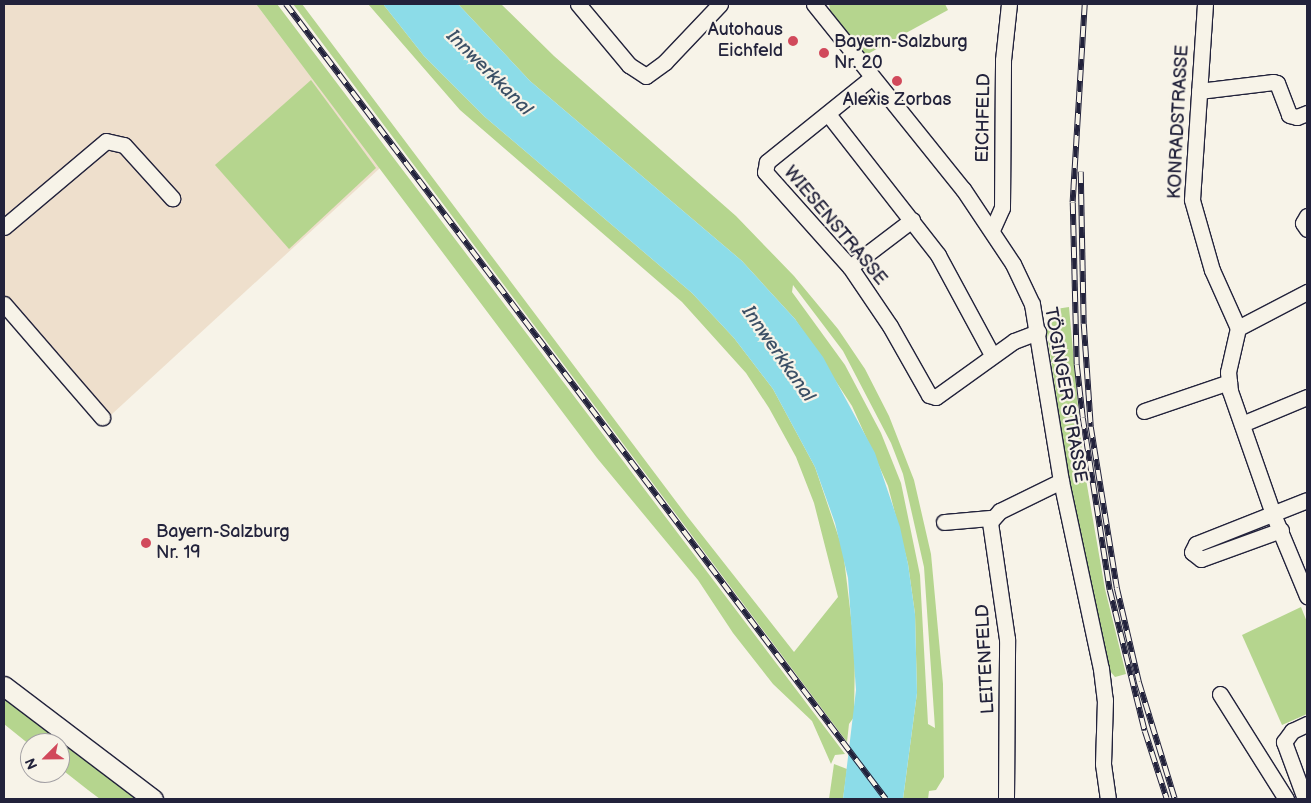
<!DOCTYPE html>
<meta charset="utf-8">
<style>
body{margin:0}
#map{position:relative;width:1311px;height:803px;overflow:hidden;background:#f7f3e8;font-family:"Balsamiq Sans",sans-serif}
div>[style]{position:absolute}
.built>*{inset:0;background:#eedfcc}
.green>*{inset:0;background:#b5d58e}
.water>*{inset:0;background:#8cdce8}
.roads{filter:drop-shadow(1px 0 #22223b) drop-shadow(-1px 0 #22223b) drop-shadow(0 1px #22223b) drop-shadow(0 -1px #22223b)}
.minor>*{height:15px;margin:-7.5px;padding:0 7.5px;transform-origin:7.5px;border-radius:7.5px;background:#f7f3e8}
.major>*{height:19px;margin:-9.5px;padding:0 9.5px;transform-origin:9.5px;border-radius:9.5px;background:#f7f3e8}
.rail>*{height:5.5px;margin-top:-2.75px;transform-origin:0;background:repeating-linear-gradient(90deg,#f7f3e8 0 11px,#22223b 0 22px);box-sizing:border-box;border-block:1px solid #22223b}
.dots>*{width:14px;height:14px;translate:-50% -50%;box-sizing:border-box;border:2px solid #f7f3e8;border-radius:50%}
span{translate:-50% -50%;white-space:nowrap;text-align:center;line-height:1.15;-webkit-text-stroke:4.5px #f7f3e8;paint-order:stroke}
.poi-label{font-size:18px;color:#22223b}
.right{translate:-100% -50%;text-align:right}
.left{translate:0 -50%;text-align:left}
.street-label{font-size:18px;color:#22223b}
.water-label{font-size:19px;color:#3c5066;font-style:italic}
.frame{position:absolute;inset:0;border:5px solid #22223b;pointer-events:none}
.north{position:absolute;left:20px;top:733px;width:50px;height:50px;box-sizing:border-box;background:#f7f3e8;border:1px solid #a29fa3;border-radius:50%;rotate:247deg;font-size:14px;font-weight:700;line-height:20px;text-align:center;color:#22223b}
.north::after{content:'';display:block;margin:auto;width:18px;height:22px;background:#d1495b;clip-path:polygon(50% 0,100% 100%,50% 72%,0 100%)}
</style>
<div id="map">
<div class="built">
<i style="clip-path:polygon(4px 4px,256px 4px,380px 168px,99px 426px,4px 317px)"></i>
</div>
<div class="green">
<i style="clip-path:polygon(256px 4px,277px 4px,845px 754px,835px 755px,831px 764px,812px 721px,773px 684px,733px 633px,698px 580px,597px 458px)"></i>
<i style="clip-path:polygon(293px 4px,302px 4px,687px 516px,794px 652px,838px 597px,814px 503px,796px 457px,769px 408px,746px 373px,682px 302px,460px 110px,368px 4px,383px 4px,424px 56px,485px 117px,692px 293px,734px 338px,773px 389px,815px 467px,843px 550px,855px 651px,854px 717px,849px 724px,847px 742px)"></i>
<i style="clip-path:polygon(evenodd,458px 4px,501px 4px,554px 56px,736px 216px,794px 276px,838px 329px,865px 369px,889px 416px,914px 480px,931px 554px,943px 684px,944px 777px,936px 790px,929px 791px,928px 799px,903px 799px,917px 693px,915px 614px,908px 564px,888px 486px,852px 406px,795px 319px,742px 261px,530px 81px,458px 4px,793px 285px,843px 351px,891px 443px,903px 474px,924px 567px,935px 728px,928px 724px,920px 575px,901px 483px,881px 433px,845px 365px,792px 292px,793px 285px)"></i>
<i style="clip-path:polygon(829px 4px,945px 4px,948px 10px,864px 56px,831px 15px)"></i>
<i style="clip-path:polygon(311px 80px,376px 168px,289px 249px,215px 165px)"></i>
<i style="clip-path:polygon(1069px 307px,1083px 462px,1105px 589px,1126px 674px,1115px 677px,1110px 671px,1074px 512px,1046px 327px,1052px 322px,1056px 309px)"></i>
<i style="clip-path:polygon(1301px 607px,1307px 622px,1307px 714px,1282px 725px,1242px 635px)"></i>
<i style="clip-path:polygon(4px 694px,140px 799px,100px 799px,88px 790px,60px 768px,60px 743px,30px 745px,4px 724px)"></i>
<i style="clip-path:polygon(834px 764px,847px 769px,843px 799px,829px 799px)"></i>
</div>
<div class="water">
<i style="clip-path:polygon(383px 4px,458px 4px,530px 81px,742px 261px,795px 319px,823px 357px,875px 453px,900px 527px,908px 564px,915px 614px,917px 693px,903px 799px,843px 799px,856px 690px,848px 578px,835px 523px,815px 467px,773px 389px,734px 338px,692px 293px,485px 117px,424px 56px)"></i>
</div>
<div class="roads">
<div class="minor">
<i style="left:578px;top:4px;width:80px;rotate:50.1deg"></i>
<i style="left:629px;top:65px;width:20px;rotate:33deg"></i>
<i style="left:646px;top:76px;width:24px;rotate:-36deg"></i>
<i style="left:665px;top:62px;width:80px;rotate:-46.5deg"></i>
<i style="left:814px;top:4px;width:238px;rotate:51.2deg"></i>
<i style="left:963px;top:189px;width:90px;rotate:56.3deg"></i>
<i style="left:1013px;top:264px;width:44px;rotate:64.6deg"></i>
<i style="left:1032px;top:304px;width:179px;rotate:80.7deg"></i>
<i style="left:1061px;top:481px;width:192px;rotate:78deg"></i>
<i style="left:1101px;top:669px;width:31px;rotate:83deg"></i>
<i style="left:1105px;top:700px;width:64px;rotate:91.8deg"></i>
<i style="left:1103px;top:764px;width:35px;rotate:82deg"></i>
<i style="left:1205px;top:4px;width:196px;rotate:93.8deg"></i>
<i style="left:1192px;top:200px;width:73px;rotate:74.1deg"></i>
<i style="left:1212px;top:270px;width:64px;rotate:65.9deg"></i>
<i style="left:1238px;top:328px;width:45px;rotate:102.8deg"></i>
<i style="left:1228px;top:372px;width:19px;rotate:84deg"></i>
<i style="left:1230px;top:391px;width:130px;rotate:70.7deg"></i>
<i style="left:1273px;top:514px;width:89px;rotate:67.5deg"></i>
<i style="left:871px;top:78px;width:134px;rotate:141.1deg"></i>
<i style="left:767px;top:162px;width:10px;rotate:101deg"></i>
<i style="left:765px;top:172px;width:127px;rotate:48.2deg"></i>
<i style="left:850px;top:267px;width:71px;rotate:55.9deg"></i>
<i style="left:890px;top:326px;width:79px;rotate:60.5deg"></i>
<i style="left:929px;top:395px;width:7px;rotate:16deg"></i>
<i style="left:936px;top:397px;width:96px;rotate:-35.7deg"></i>
<i style="left:1014px;top:341px;width:26px;rotate:-21deg"></i>
<i style="left:1199px;top:91px;width:75px;rotate:-6.9deg"></i>
<i style="left:1273px;top:82px;width:4px;rotate:14deg"></i>
<i style="left:1277px;top:83px;width:34px;rotate:69deg"></i>
<i style="left:1289px;top:115px;width:8px;rotate:14deg"></i>
<i style="left:1297px;top:117px;width:11px;rotate:-22deg"></i>
<i style="left:828px;top:114px;width:179px;rotate:52deg"></i>
<i style="left:938px;top:255px;width:114px;rotate:61.6deg"></i>
<i style="left:1307px;top:216px;width:8px;rotate:120deg"></i>
<i style="left:1303px;top:223px;width:7px;rotate:56deg"></i>
<i style="left:4px;top:227px;width:133px;rotate:-40.1deg"></i>
<i style="left:106px;top:141px;width:18px;rotate:13deg"></i>
<i style="left:124px;top:145px;width:72px;rotate:47.8deg"></i>
<i style="left:992px;top:230px;width:24px;rotate:-66deg"></i>
<i style="left:1002px;top:208px;width:148px;rotate:-89.6deg"></i>
<i style="left:1003px;top:60px;width:56px;rotate:-83.9deg"></i>
<i style="left:850px;top:267px;width:78px;rotate:-37.2deg"></i>
<i style="left:4px;top:304px;width:150px;rotate:49.1deg"></i>
<i style="left:1238px;top:328px;width:78px;rotate:-27.6deg"></i>
<i style="left:1144px;top:411px;width:90px;rotate:-18.8deg"></i>
<i style="left:1242px;top:424px;width:70px;rotate:-22.6deg"></i>
<i style="left:944px;top:522px;width:47px;rotate:-4.9deg"></i>
<i style="left:1281px;top:530px;width:85px;rotate:160.1deg"></i>
<i style="left:1201px;top:559px;width:11px;rotate:-142deg"></i>
<i style="left:1192px;top:552px;width:9px;rotate:-63deg"></i>
<i style="left:1196px;top:544px;width:119px;rotate:-21.6deg"></i>
<i style="left:1220px;top:694px;width:124px;rotate:57.8deg"></i>
<i style="left:1006px;top:799px;width:160px;rotate:-89.6deg"></i>
<i style="left:1007px;top:639px;width:118px;rotate:-98.3deg"></i>
<i style="left:990px;top:522px;width:15px;rotate:-48deg"></i>
<i style="left:1000px;top:511px;width:68px;rotate:-26.2deg"></i>
<i style="left:1305px;top:799px;width:61px;rotate:-110.2deg"></i>
<i style="left:1284px;top:742px;width:14px;rotate:-54deg"></i>
<i style="left:1292px;top:731px;width:17px;rotate:-25deg"></i>
</div>
<div class="major">
<i style="left:4px;top:686px;width:187px;rotate:37.2deg"></i>
</div>
</div>
<div class="rail">
<i style="left:286px;top:4px;width:996px;rotate:52.96deg"></i>
<i style="left:1085px;top:4px;width:199px;rotate:93.5deg"></i>
<i style="left:1073px;top:203px;width:162px;rotate:88.6deg"></i>
<i style="left:1077px;top:365px;width:53px;rotate:83.5deg"></i>
<i style="left:1083px;top:418px;width:174px;rotate:81.1deg"></i>
<i style="left:1110px;top:590px;width:145px;rotate:76.1deg"></i>
<i style="left:1145px;top:731px;width:71px;rotate:72.1deg"></i>
<i style="left:1081px;top:172px;width:152px;rotate:88.9deg"></i>
<i style="left:1084px;top:324px;width:103px;rotate:86.1deg"></i>
<i style="left:1091px;top:427px;width:163px;rotate:80.8deg"></i>
<i style="left:1117px;top:588px;width:97px;rotate:76.8deg"></i>
<i style="left:1139px;top:682px;width:122px;rotate:72.9deg"></i>
</div>
<div class="dots">
<i style="left:793px;top:41px;background:#d1495b"></i>
<i style="left:824px;top:53px;background:#d1495b"></i>
<i style="left:897px;top:81px;background:#d1495b"></i>
<i style="left:146px;top:543px;background:#d1495b"></i>
</div>
<div class="poi-label">
<span class="right" style="left:783px;top:41px">Autohaus<br>Eichfeld</span>
<span class="left" style="left:834px;top:53px">Bayern-Salzburg<br>Nr. 20</span>
<span style="left:897px;top:100px">Alexis Zorbas</span>
<span class="left" style="left:156px;top:543px">Bayern-Salzburg<br>Nr. 19</span>
</div>
<div class="street-label">
<span style="left:984px;top:118px;rotate:-89deg">EICHFELD</span>
<span style="left:1179px;top:122px;rotate:-87deg">KONRADSTRASSE</span>
<span style="left:835px;top:226px;rotate:50deg">WIESENSTRASSE</span>
<span style="left:1065px;top:395px;rotate:80deg">TÖGINGER STRASSE</span>
<span style="left:986px;top:659px;rotate:-93deg">LEITENFELD</span>
</div>
<div class="water-label">
<span style="left:489px;top:73px;rotate:45deg">Innwerkkanal</span>
<span style="left:778px;top:354px;rotate:55deg">Innwerkkanal</span>
</div>
<div class="frame"></div>
<div class="north">N</div>
</div>
